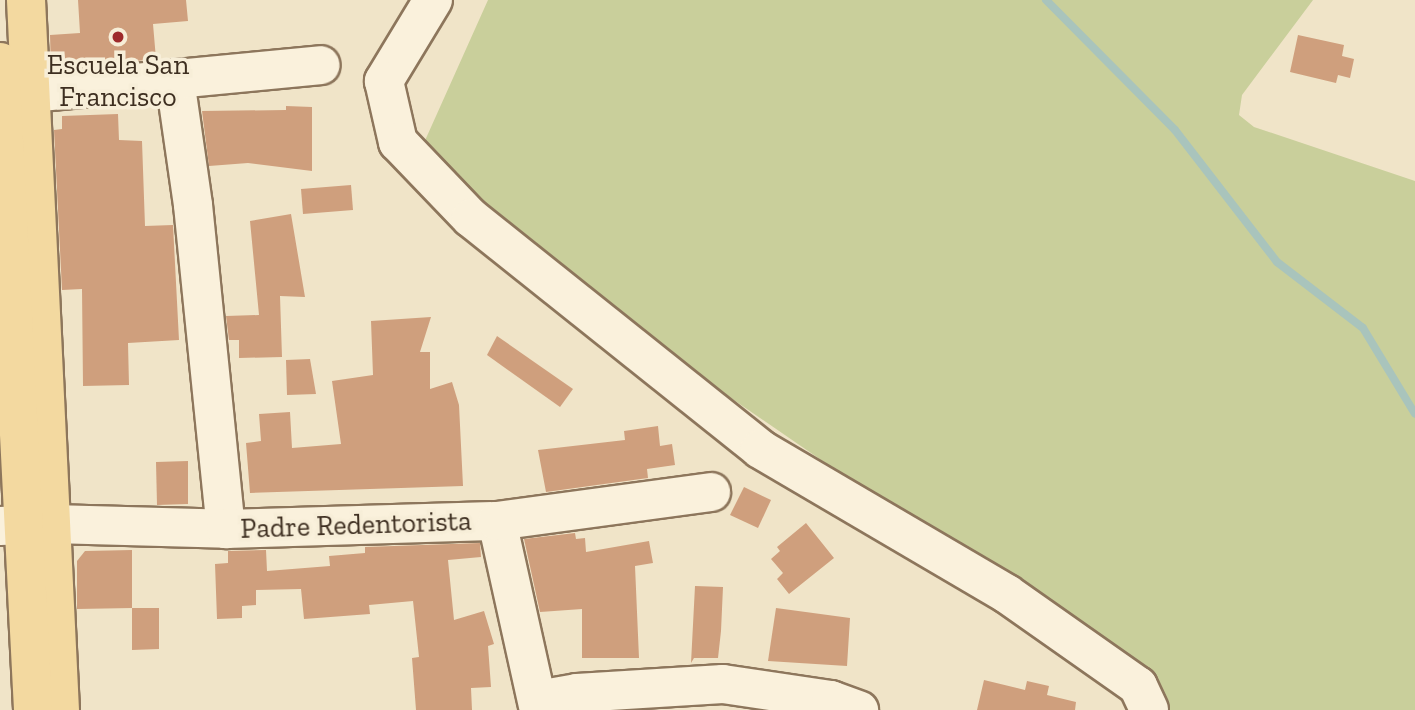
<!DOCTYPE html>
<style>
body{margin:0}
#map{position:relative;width:1415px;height:710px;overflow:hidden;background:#f0e4c8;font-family:"Zilla Slab",serif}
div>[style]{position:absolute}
.green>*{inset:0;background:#c9cf9b}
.stream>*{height:8px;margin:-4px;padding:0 4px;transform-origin:4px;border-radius:4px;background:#a9c4bc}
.building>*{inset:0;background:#cf9f7d}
.roads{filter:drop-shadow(2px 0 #8d765c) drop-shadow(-2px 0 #8d765c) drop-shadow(0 2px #8d765c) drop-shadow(0 -2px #8d765c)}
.minor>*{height:38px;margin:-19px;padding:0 19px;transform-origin:19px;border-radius:19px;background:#faf1dc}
.major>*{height:38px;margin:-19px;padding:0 19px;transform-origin:19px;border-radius:19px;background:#f3d9a0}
.dots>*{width:19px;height:19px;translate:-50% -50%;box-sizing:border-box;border:4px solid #f7eed8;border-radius:50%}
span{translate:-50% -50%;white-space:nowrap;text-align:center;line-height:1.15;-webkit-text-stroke:7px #f7eed8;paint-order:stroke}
.poi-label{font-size:28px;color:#3d2e20}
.street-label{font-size:28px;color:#3d2e20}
</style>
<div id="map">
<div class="green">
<i style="clip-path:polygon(488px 0,1313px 0,1242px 95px,1239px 115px,1254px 127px,1415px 181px,1415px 710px,1160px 710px,1087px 643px,474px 221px,423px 145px)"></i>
</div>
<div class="stream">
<i style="left:1046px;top:0;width:183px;rotate:45.2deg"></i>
<i style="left:1175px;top:130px;width:167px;rotate:52.3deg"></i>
<i style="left:1277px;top:262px;width:108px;rotate:37.5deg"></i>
<i style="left:1363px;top:328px;width:100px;rotate:58.8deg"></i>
</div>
<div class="building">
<i style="clip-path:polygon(78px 0,186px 0,188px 21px,153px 24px,156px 59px,51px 69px,50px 35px,80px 33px)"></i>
<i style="clip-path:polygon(1298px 35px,1344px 45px,1342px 56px,1354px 59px,1350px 78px,1338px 75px,1336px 83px,1290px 72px)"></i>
<i style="clip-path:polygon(286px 106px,312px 107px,312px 171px,248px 163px,209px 166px,202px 111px,286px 110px)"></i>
<i style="clip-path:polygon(118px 114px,119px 140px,142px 141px,145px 226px,173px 225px,179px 340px,128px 343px,129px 385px,83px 386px,82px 289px,62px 290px,54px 130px,62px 129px,62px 116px)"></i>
<i style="clip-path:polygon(351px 185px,353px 210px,303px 214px,301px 189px)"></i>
<i style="clip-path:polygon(291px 214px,305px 297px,280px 296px,282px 357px,239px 358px,239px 340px,229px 340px,226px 316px,259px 315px,250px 221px)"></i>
<i style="clip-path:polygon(431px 317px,420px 352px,430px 352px,430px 389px,452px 382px,459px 405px,463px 486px,250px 493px,246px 443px,261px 441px,259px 414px,290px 412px,292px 448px,341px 444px,332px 381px,373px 375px,371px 321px)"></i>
<i style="clip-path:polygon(497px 336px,573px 389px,560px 407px,487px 355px)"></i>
<i style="clip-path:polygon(310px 359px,316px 394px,287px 395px,286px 360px)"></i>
<i style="clip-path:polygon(658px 426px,660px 446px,672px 444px,675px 465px,647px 469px,648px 478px,546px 492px,538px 450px,625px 440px,624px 431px)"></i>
<i style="clip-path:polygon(188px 461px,188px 504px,157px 505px,156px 462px)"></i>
<i style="clip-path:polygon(744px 487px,771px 500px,758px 528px,730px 515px)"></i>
<i style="clip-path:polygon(806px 523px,834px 558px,789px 594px,777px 579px,783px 573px,771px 559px,780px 551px,777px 547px)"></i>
<i style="clip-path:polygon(575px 533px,576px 539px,585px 538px,586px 552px,649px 541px,653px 563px,635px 566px,639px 658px,582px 658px,582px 609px,540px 612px,524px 539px)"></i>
<i style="clip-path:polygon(480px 543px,481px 557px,448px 560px,454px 620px,484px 611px,494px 644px,488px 646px,491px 687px,471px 688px,472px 710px,416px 710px,412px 658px,419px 657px,413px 601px,369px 605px,370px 614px,304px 619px,301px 589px,256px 590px,256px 605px,242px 606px,242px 618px,217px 619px,215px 564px,228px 563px,228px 551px,266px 550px,267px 571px,330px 566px,329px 556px,365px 553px,365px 547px)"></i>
<i style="clip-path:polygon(132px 550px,132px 608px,77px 609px,77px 561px,85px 551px)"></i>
<i style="clip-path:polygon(695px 586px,723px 587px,721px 631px,718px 658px,694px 658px,691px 663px)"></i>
<i style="clip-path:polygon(132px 608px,159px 608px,159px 649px,132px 650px)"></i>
<i style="clip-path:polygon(776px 608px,850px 618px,847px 666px,768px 661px)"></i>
<i style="clip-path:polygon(984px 680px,1025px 690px,1027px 681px,1049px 686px,1047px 695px,1076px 702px,1075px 710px,977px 710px)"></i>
</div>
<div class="roads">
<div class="minor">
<i style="left:433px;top:0;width:95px;rotate:121.2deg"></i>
<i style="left:384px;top:81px;width:63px;rotate:77.1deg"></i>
<i style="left:398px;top:142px;width:105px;rotate:46.2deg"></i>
<i style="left:471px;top:218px;width:370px;rotate:38.6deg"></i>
<i style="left:760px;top:449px;width:286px;rotate:30.4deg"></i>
<i style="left:1007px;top:594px;width:160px;rotate:35.1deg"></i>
<i style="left:1138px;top:686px;width:26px;rotate:65deg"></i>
<i style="left:175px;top:80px;width:126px;rotate:81.8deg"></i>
<i style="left:193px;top:205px;width:326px;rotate:84.2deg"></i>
<i style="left:0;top:96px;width:322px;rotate:-5.5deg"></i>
<i style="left:497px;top:521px;width:194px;rotate:77.5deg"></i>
<i style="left:0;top:526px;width:52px;rotate:-2.2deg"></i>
<i style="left:52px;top:524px;width:174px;rotate:1.6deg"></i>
<i style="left:226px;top:529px;width:271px;rotate:-1.7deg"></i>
<i style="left:497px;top:521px;width:216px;rotate:-7.7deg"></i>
<i style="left:538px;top:700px;width:40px;rotate:-10deg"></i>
<i style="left:577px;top:693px;width:146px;rotate:-3.5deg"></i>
<i style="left:723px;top:684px;width:109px;rotate:8.4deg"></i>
<i style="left:831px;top:700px;width:30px;rotate:20deg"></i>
</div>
<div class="major">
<i style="left:26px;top:0;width:711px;rotate:87.26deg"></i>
<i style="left:0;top:62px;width:649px;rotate:87.08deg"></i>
</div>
</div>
<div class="dots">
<i style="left:118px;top:37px;background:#9e2a2b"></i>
</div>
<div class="poi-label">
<span style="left:118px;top:81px">Escuela San<br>Francisco</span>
</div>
<div class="street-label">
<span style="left:356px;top:525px;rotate:-2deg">Padre Redentorista</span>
</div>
</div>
